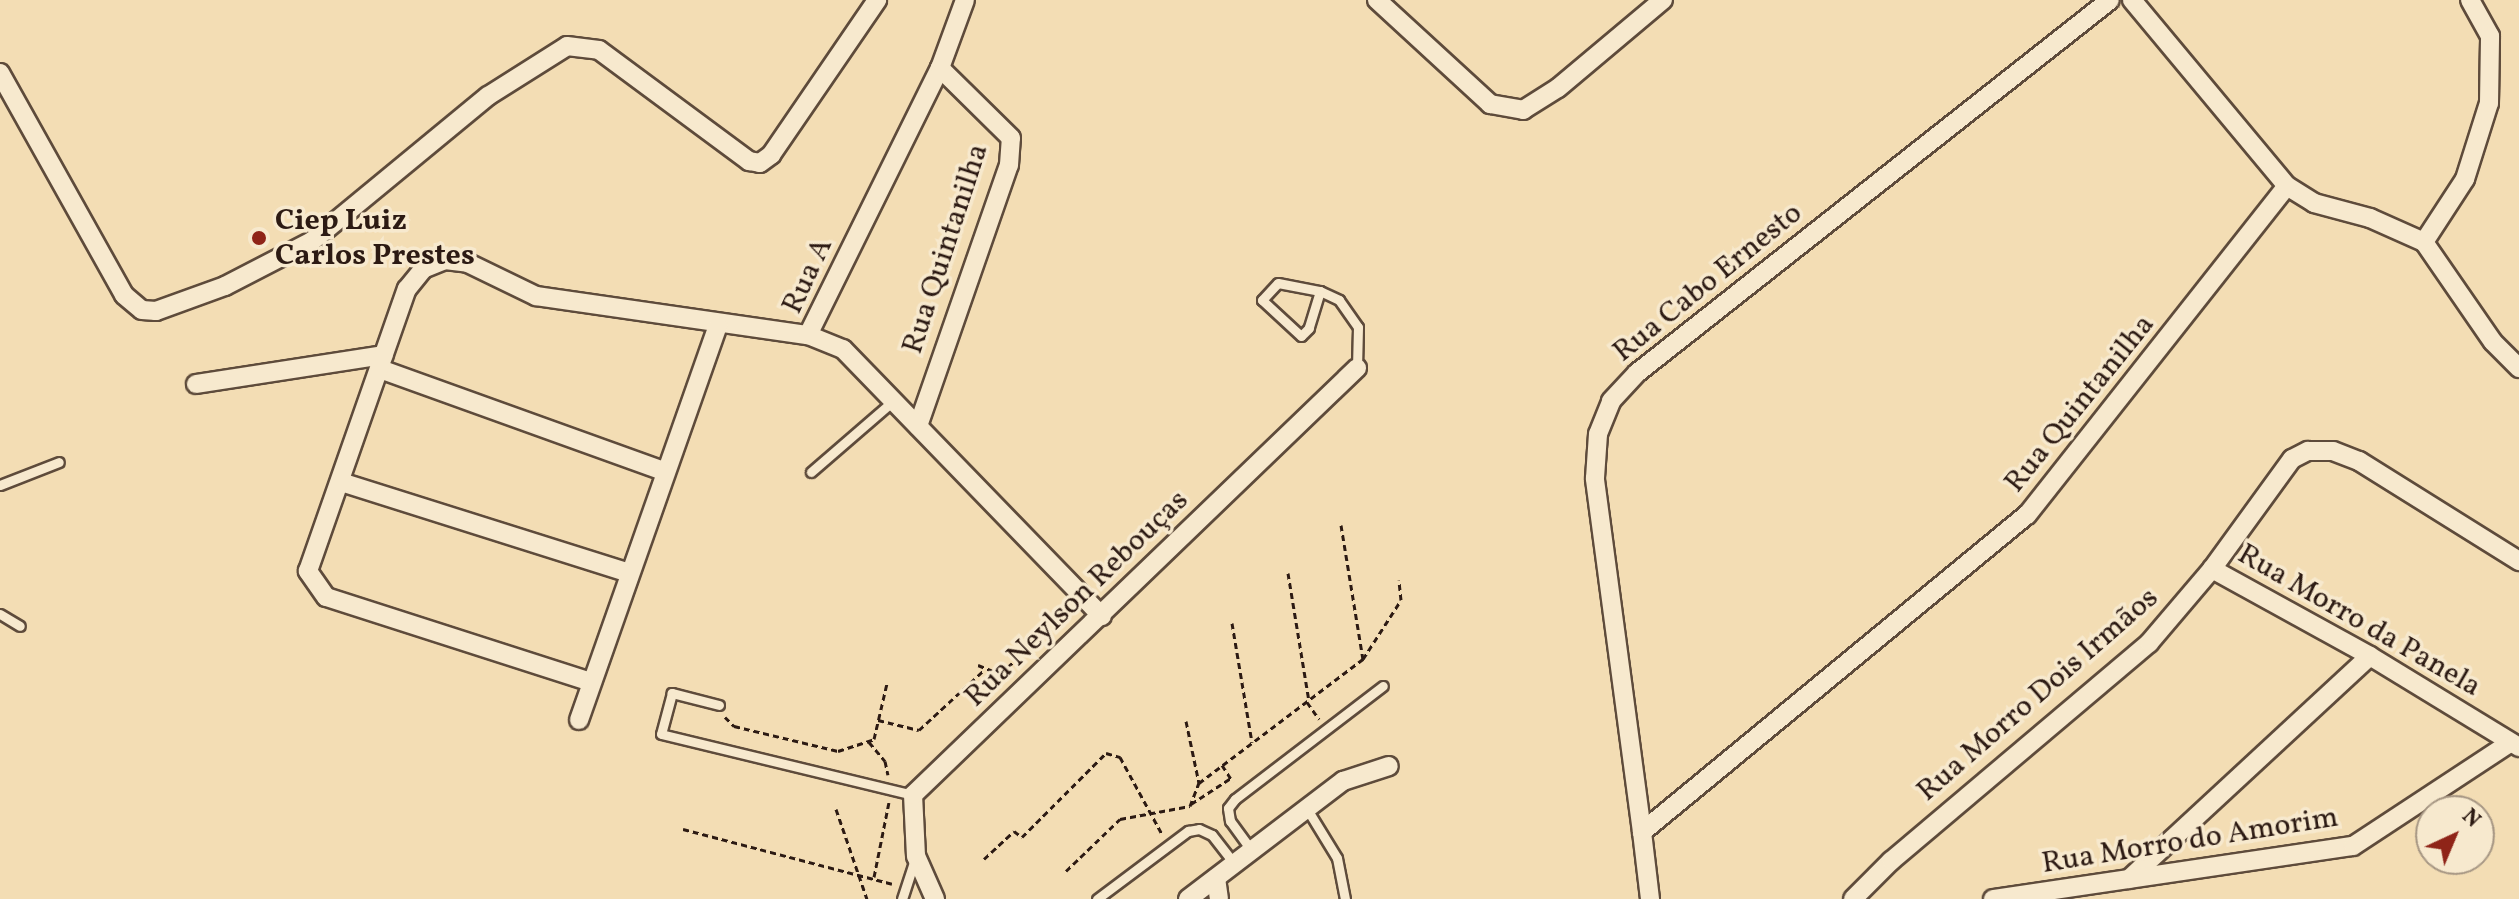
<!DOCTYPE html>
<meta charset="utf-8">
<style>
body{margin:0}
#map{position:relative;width:2519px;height:899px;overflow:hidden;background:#f3ddb4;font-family:Vollkorn,serif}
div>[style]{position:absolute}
.path>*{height:3px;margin-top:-1.5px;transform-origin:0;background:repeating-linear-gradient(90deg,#2c1a13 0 6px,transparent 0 10px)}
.roads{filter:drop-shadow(2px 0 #5e4b3b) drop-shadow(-2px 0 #5e4b3b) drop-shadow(0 2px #5e4b3b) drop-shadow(0 -2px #5e4b3b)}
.lane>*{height:9px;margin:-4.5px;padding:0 4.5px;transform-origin:4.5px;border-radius:4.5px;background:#f7e9ce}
.street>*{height:18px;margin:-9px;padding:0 9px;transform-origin:9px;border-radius:9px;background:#f7e9ce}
.dots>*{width:22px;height:22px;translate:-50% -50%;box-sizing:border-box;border:4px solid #f7e9ce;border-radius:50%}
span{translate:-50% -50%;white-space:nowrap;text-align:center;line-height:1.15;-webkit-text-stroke:7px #f7e9ce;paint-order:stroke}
.poi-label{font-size:30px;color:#2c1a13;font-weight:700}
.left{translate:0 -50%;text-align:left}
.street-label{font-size:30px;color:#2c1a13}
.north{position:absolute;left:2415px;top:795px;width:80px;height:80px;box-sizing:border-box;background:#f7e9ce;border:2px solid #a69683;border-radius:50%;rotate:44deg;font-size:22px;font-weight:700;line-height:32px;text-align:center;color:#2c1a13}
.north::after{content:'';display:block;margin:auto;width:28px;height:36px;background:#8f2418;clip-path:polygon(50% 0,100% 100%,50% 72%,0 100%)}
</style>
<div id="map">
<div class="path">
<i style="left:1341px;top:525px;width:136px;rotate:80.7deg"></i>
<i style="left:1288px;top:573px;width:130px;rotate:80.7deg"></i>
<i style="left:1232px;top:623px;width:121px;rotate:80.5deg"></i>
<i style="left:978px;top:665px;width:24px;rotate:22deg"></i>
<i style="left:1000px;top:674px;width:36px;rotate:-42deg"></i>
<i style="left:1307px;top:702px;width:21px;rotate:55deg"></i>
<i style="left:725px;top:717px;width:13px;rotate:45deg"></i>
<i style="left:734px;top:726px;width:107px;rotate:13.5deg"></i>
<i style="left:838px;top:751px;width:38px;rotate:-18deg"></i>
<i style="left:874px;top:739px;width:57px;rotate:-76.9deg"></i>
<i style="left:878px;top:720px;width:42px;rotate:13.7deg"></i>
<i style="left:919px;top:730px;width:87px;rotate:-42.7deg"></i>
<i style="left:1186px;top:721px;width:63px;rotate:78.2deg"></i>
<i style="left:869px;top:742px;width:25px;rotate:50deg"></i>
<i style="left:885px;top:761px;width:14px;rotate:78deg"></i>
<i style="left:1222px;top:765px;width:20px;rotate:57deg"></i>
<i style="left:1191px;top:804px;width:48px;rotate:-33deg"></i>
<i style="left:836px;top:809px;width:95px;rotate:71deg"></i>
<i style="left:683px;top:829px;width:216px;rotate:14.7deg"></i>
<i style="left:984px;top:859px;width:41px;rotate:-43deg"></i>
<i style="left:1014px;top:831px;width:10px;rotate:37deg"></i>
<i style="left:1022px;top:837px;width:119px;rotate:-45deg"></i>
<i style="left:1106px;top:753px;width:15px;rotate:16deg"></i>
<i style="left:1120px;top:757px;width:88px;rotate:61.4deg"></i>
<i style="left:1066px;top:871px;width:75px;rotate:-43.9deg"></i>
<i style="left:1120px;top:819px;width:71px;rotate:-10.5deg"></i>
<i style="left:1190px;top:806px;width:25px;rotate:-69deg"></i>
<i style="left:1199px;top:783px;width:206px;rotate:-37.1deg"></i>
<i style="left:1363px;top:659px;width:70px;rotate:-57.2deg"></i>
<i style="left:1401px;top:600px;width:20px;rotate:-96deg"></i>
<i style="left:874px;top:877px;width:76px;rotate:-78.7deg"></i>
</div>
<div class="roads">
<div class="lane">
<i style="left:1320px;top:291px;width:39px;rotate:107deg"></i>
<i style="left:1309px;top:328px;width:11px;rotate:135deg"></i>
<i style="left:1301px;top:336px;width:53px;rotate:-137.3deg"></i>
<i style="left:1262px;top:300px;width:23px;rotate:-47deg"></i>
<i style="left:1278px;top:283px;width:43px;rotate:10.8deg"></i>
<i style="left:1320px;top:291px;width:21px;rotate:25deg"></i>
<i style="left:1339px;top:300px;width:33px;rotate:55deg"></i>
<i style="left:1358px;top:327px;width:41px;rotate:91.4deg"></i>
<i style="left:811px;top:472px;width:110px;rotate:-40.9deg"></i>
<i style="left:0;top:485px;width:63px;rotate:-21.3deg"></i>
<i style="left:0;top:614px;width:23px;rotate:31deg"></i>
<i style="left:719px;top:705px;width:49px;rotate:-165.7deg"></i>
<i style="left:672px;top:693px;width:42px;rotate:105deg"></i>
<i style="left:661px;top:734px;width:259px;rotate:13.6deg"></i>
<i style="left:1307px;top:809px;width:57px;rotate:58.5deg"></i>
<i style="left:1337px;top:858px;width:42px;rotate:79deg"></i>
<i style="left:1252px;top:851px;width:37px;rotate:-126deg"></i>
<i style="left:1230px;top:821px;width:13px;rotate:-99deg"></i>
<i style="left:1228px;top:808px;width:11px;rotate:-52deg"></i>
<i style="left:1235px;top:799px;width:186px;rotate:-37.4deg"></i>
<i style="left:902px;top:899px;width:42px;rotate:-72deg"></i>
<i style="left:1097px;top:899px;width:114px;rotate:-36.8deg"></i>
<i style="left:1188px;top:831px;width:11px;rotate:-10deg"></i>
<i style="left:1199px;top:829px;width:14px;rotate:25deg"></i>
<i style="left:1212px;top:835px;width:37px;rotate:52deg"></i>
</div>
<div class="street">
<i style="left:1377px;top:0;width:154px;rotate:42.6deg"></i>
<i style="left:1490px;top:104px;width:34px;rotate:10deg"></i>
<i style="left:1523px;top:110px;width:41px;rotate:-32.2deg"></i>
<i style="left:1558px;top:88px;width:137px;rotate:-40deg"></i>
<i style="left:2132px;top:0;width:242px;rotate:50.2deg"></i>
<i style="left:2287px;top:186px;width:32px;rotate:32deg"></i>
<i style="left:2314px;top:203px;width:58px;rotate:15deg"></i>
<i style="left:2370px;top:218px;width:59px;rotate:24deg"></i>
<i style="left:2424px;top:242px;width:121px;rotate:55.4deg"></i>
<i style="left:2493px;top:342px;width:37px;rotate:45deg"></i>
<i style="left:0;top:73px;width:254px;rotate:60.8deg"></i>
<i style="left:124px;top:295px;width:23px;rotate:40deg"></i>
<i style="left:142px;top:310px;width:14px;rotate:4deg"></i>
<i style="left:156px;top:311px;width:73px;rotate:-19.9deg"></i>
<i style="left:225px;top:286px;width:98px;rotate:-27.3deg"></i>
<i style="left:312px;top:241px;width:228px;rotate:-39.5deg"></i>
<i style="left:488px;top:96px;width:93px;rotate:-32.3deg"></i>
<i style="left:567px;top:46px;width:32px;rotate:7deg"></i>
<i style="left:599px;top:50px;width:187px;rotate:36.5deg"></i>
<i style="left:749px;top:161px;width:11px;rotate:10deg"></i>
<i style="left:760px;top:163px;width:14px;rotate:-36deg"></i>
<i style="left:771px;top:155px;width:188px;rotate:-55.6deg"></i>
<i style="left:2424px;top:242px;width:75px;rotate:-56.9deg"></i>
<i style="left:2465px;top:179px;width:80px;rotate:-72.5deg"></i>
<i style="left:2489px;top:103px;width:67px;rotate:-89.1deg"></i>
<i style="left:2490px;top:36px;width:41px;rotate:-119.1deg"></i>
<i style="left:808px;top:335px;width:298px;rotate:-63.7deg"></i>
<i style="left:940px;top:68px;width:72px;rotate:-69.8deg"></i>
<i style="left:380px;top:369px;width:302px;rotate:19.8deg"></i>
<i style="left:196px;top:384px;width:190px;rotate:-8.8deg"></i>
<i style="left:918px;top:426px;width:276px;rotate:-70.8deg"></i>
<i style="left:1009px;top:165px;width:27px;rotate:-86deg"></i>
<i style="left:1011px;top:138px;width:100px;rotate:-135.4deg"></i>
<i style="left:341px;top:482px;width:302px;rotate:17.5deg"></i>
<i style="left:2212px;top:569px;width:180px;rotate:28.8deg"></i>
<i style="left:2370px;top:656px;width:175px;rotate:31.4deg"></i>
<i style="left:591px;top:682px;width:278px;rotate:-162.2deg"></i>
<i style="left:326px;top:597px;width:32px;rotate:-125deg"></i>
<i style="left:308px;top:571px;width:299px;rotate:-70.7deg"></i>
<i style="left:407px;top:289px;width:26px;rotate:-51deg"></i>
<i style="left:423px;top:269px;width:24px;rotate:-22deg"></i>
<i style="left:445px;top:260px;width:23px;rotate:7deg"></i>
<i style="left:468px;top:263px;width:76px;rotate:25.9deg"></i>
<i style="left:536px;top:296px;width:275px;rotate:8.2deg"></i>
<i style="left:808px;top:335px;width:38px;rotate:22deg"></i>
<i style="left:843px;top:349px;width:372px;rotate:45.9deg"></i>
<i style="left:579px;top:720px;width:418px;rotate:-70.6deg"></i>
<i style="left:1642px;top:832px;width:357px;rotate:-97.6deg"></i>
<i style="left:1595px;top:478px;width:44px;rotate:-86.1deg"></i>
<i style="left:1598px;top:434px;width:35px;rotate:-68deg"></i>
<i style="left:1611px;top:401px;width:38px;rotate:-47deg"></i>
<i style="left:1637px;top:373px;width:602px;rotate:-38.26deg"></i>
<i style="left:1216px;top:878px;width:21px;rotate:82deg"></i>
<i style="left:2129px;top:879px;width:328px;rotate:-42.8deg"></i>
<i style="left:935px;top:899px;width:47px;rotate:-113.8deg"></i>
<i style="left:916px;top:856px;width:61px;rotate:-92.8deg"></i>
<i style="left:913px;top:795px;width:616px;rotate:-43.88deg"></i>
<i style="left:1188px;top:899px;width:195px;rotate:-37.3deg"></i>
<i style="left:1343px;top:781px;width:48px;rotate:-18.1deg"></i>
<i style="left:1650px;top:899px;width:67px;rotate:-96.8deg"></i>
<i style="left:1642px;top:832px;width:499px;rotate:-39.5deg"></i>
<i style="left:2027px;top:515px;width:419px;rotate:-51.7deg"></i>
<i style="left:1853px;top:899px;width:54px;rotate:-45deg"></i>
<i style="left:1891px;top:861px;width:338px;rotate:-40.2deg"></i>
<i style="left:2149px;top:643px;width:97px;rotate:-49.6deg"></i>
<i style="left:2212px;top:569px;width:136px;rotate:-54deg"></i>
<i style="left:2292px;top:459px;width:18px;rotate:-27deg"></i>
<i style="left:2308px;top:451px;width:25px"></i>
<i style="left:2333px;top:451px;width:28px;rotate:21deg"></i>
<i style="left:2359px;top:461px;width:189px;rotate:32deg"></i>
<i style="left:1993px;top:899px;width:364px;rotate:-8.4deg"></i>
<i style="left:2353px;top:846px;width:188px;rotate:-33.3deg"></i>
</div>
</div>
<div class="dots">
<i style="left:259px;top:238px;background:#8f2418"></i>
</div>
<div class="poi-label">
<span class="left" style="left:275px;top:238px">Ciep Luiz<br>Carlos Prestes</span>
</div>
<div class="street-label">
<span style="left:946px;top:249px;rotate:-72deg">Rua Quintanilha</span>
<span style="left:808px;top:276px;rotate:-65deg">Rua A</span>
<span style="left:1708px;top:283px;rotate:-39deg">Rua Cabo Ernesto</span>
<span style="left:2080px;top:404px;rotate:-51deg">Rua Quintanilha</span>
<span style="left:1077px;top:599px;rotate:-44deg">Rua Neylson Rebouças</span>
<span style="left:2359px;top:621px;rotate:30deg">Rua Morro da Panela</span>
<span style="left:2038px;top:695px;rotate:-41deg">Rua Morro Dois Irmãos</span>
<span style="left:2190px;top:841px;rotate:-9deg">Rua Morro do Amorim</span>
</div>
<div class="north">N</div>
</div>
